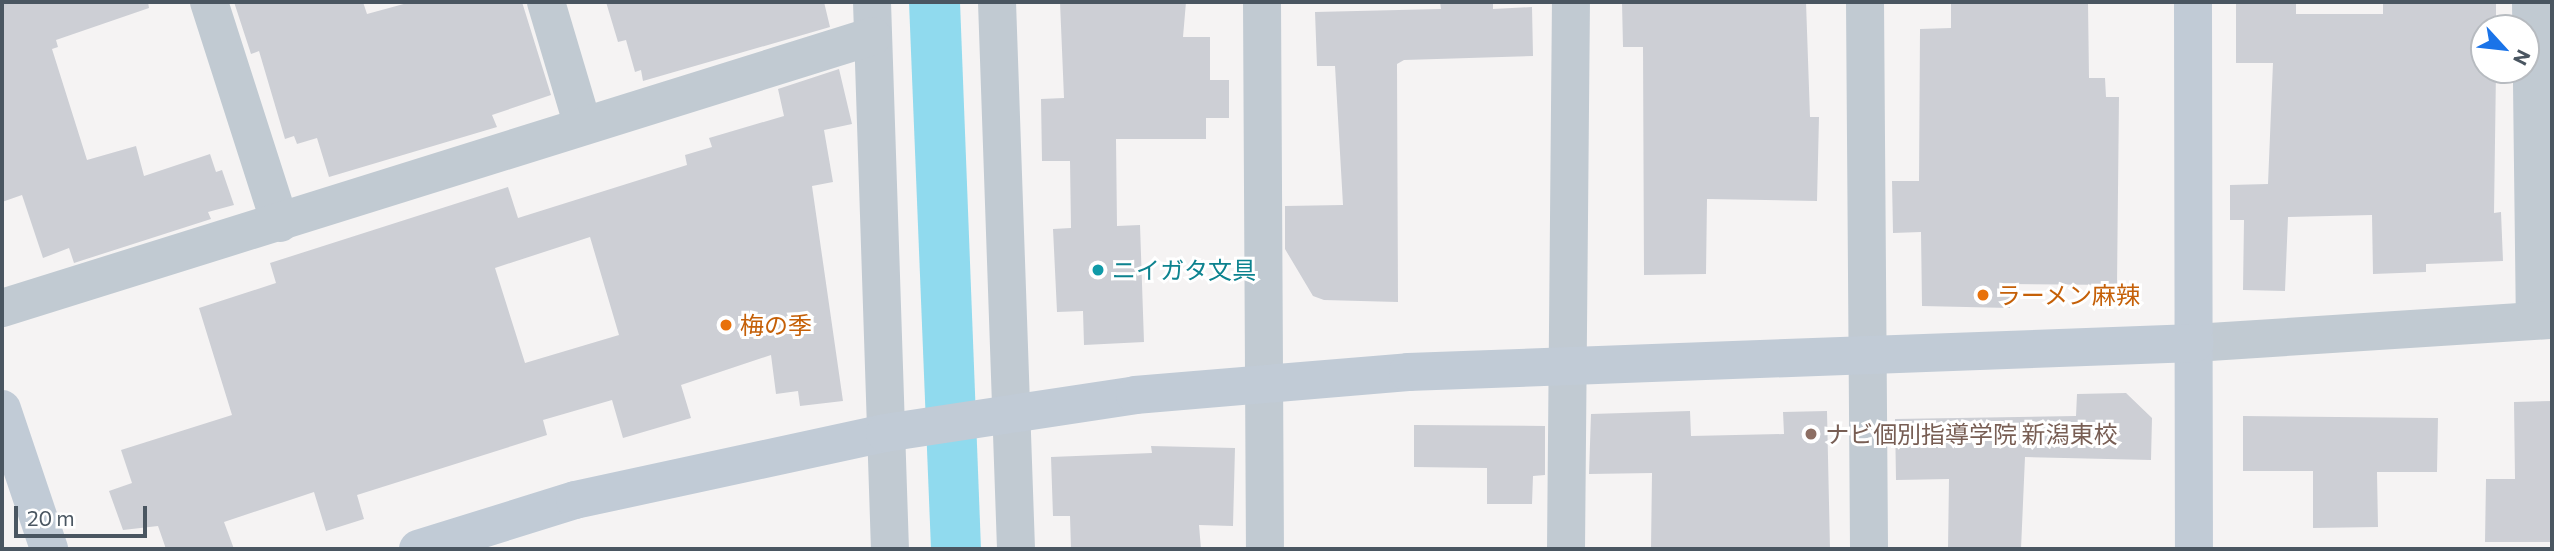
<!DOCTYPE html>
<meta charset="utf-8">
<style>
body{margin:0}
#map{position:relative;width:2554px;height:551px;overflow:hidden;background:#f5f3f3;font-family:Commissioner,"Noto Sans JP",sans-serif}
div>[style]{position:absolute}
.water>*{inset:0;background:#90daee}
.building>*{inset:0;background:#cdcfd5}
.street>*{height:38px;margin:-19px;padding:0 19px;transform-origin:19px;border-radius:19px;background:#c1cad2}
.secondary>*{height:38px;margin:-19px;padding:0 19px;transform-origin:19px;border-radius:19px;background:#c1cbd6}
.dots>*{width:19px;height:19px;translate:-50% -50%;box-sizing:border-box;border:4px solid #fff;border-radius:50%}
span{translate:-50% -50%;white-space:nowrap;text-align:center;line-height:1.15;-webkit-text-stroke:6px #fff;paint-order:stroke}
.culture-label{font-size:24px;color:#0d838f}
.left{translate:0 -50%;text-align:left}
.food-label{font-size:24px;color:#c56008}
.education-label{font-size:24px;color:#785e54}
.frame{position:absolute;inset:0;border:4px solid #4a5661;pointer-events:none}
.north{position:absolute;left:2470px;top:14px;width:70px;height:70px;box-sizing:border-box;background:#fff;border:2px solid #b7bbc0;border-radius:50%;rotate:117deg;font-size:19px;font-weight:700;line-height:28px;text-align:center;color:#4a5661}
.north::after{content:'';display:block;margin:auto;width:24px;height:32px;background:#1a73e8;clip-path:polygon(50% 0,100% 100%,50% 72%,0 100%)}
.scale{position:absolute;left:14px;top:506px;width:133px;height:32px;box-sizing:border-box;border:4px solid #4a5661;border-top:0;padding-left:9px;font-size:21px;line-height:24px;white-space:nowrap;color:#4a5661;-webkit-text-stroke:5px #fff;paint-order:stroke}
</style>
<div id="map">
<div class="water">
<i style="clip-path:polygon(909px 2px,960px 2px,981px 549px,931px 549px)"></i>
</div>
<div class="building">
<i style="clip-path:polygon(2px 2px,148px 2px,149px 8px,56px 40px,58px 47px,52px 49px,87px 160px,136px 146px,144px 176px,210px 154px,216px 172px,222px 170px,234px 205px,208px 212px,211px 219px,74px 263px,69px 248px,43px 258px,22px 195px,2px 202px)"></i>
<i style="clip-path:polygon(234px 2px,363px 2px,367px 14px,411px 2px,522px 2px,551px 95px,492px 115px,497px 127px,329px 177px,317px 138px,297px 144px,294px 136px,285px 139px,259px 51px,251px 54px)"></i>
<i style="clip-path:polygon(606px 2px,824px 2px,830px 27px,643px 81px,641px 70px,635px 72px,626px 40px,618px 42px)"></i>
<i style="clip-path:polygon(1060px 2px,1186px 2px,1183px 37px,1210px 37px,1210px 80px,1229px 80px,1229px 118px,1206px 118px,1206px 139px,1116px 139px,1117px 226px,1140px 225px,1144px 342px,1084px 345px,1083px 311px,1057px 312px,1053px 229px,1071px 228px,1070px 161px,1042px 161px,1041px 99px,1064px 98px)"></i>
<i style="clip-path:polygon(1440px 2px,1493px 2px,1493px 9px,1532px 7px,1533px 56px,1404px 60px,1397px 64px,1398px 302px,1324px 300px,1313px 296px,1285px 249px,1285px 206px,1343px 205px,1335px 66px,1317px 66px,1315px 12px,1441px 9px)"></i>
<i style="clip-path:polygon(1622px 2px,1806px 2px,1810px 117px,1819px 117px,1817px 201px,1707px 199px,1706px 274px,1644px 275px,1643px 47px,1623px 47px)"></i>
<i style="clip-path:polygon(1951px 2px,2088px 2px,2089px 78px,2105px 78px,2106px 97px,2119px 97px,2117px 285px,2010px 284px,2010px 308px,1922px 306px,1921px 232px,1893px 233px,1892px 181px,1919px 181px,1920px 29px,1951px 28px)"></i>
<i style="clip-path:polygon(2236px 2px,2296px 2px,2296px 14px,2383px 14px,2383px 2px,2496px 2px,2496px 28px,2484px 28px,2484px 70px,2496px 70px,2494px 213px,2501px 212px,2503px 261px,2426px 264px,2426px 272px,2373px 274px,2372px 215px,2288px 217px,2285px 291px,2243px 290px,2244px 220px,2230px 220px,2230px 185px,2268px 184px,2273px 63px,2236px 63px)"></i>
<i style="clip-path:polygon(evenodd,839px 69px,852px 124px,824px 130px,833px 182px,812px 186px,843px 401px,800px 406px,798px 391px,776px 394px,771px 355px,681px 385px,691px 418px,623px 438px,612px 400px,543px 420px,547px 435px,357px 495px,364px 519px,326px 531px,314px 492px,224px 522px,234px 549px,166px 549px,158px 526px,123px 530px,109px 491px,132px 483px,121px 450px,232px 415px,199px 308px,276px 283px,270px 263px,508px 187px,518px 218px,687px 165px,685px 155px,712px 147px,709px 138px,784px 116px,778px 89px,839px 69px,590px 237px,619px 335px,525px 363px,495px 268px,590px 237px)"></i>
<i style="clip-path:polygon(2126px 393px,2152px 418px,2151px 460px,2025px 457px,2021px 549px,1948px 549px,1949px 479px,1896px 480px,1895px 419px,2076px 416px,2077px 394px)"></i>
<i style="clip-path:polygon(2552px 401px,2552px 542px,2485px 542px,2486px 479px,2515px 479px,2514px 402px)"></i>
<i style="clip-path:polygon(1690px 411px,1691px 436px,1784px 434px,1783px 412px,1827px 411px,1830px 549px,1651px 549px,1652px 473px,1589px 474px,1591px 414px)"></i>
<i style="clip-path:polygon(2243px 416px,2438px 418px,2437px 472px,2377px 472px,2378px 527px,2313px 528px,2313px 471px,2243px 471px)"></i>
<i style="clip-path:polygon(1414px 425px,1545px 426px,1545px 475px,1533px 476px,1532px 504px,1487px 504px,1487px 468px,1414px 467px)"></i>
<i style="clip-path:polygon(1151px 446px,1235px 448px,1233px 526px,1199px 525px,1201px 549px,1071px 549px,1070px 516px,1053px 516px,1051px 457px,1152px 453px)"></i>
</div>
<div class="street">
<i style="left:209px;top:2px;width:232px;rotate:72.2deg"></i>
<i style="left:546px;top:2px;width:129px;rotate:73.4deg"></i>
<i style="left:872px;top:2px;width:547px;rotate:88.12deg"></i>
<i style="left:997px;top:2px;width:547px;rotate:88.01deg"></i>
<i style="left:1262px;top:2px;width:547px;rotate:89.69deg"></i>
<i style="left:1865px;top:2px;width:547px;rotate:89.58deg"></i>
<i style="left:2531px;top:2px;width:318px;rotate:89.3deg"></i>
<i style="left:2px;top:308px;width:912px;rotate:-17.34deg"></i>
<i style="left:2194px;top:343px;width:359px;rotate:-3.7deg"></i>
<i style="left:1566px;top:549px;width:547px;rotate:-89.48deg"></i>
</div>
<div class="secondary">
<i style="left:2193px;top:2px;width:547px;rotate:89.9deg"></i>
<i style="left:2px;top:409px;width:148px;rotate:71.4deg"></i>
<i style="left:418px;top:549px;width:164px;rotate:-17.3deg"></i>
<i style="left:575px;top:500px;width:317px;rotate:-12.2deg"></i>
<i style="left:885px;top:433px;width:253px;rotate:-8.6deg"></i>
<i style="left:1135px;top:395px;width:274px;rotate:-4.8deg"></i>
<i style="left:1408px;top:372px;width:787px;rotate:-2.11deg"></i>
</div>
<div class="dots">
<i style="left:1098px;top:270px;background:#0f9aa8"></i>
<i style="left:1983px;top:295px;background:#e8710a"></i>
<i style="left:726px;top:325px;background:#e8710a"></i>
<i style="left:1811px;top:434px;background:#8d6e63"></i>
</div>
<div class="culture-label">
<span class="left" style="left:1112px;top:270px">ニイガタ文具</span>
</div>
<div class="food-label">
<span class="left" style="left:1997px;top:295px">ラーメン麻辣</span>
<span class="left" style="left:740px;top:325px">梅の季</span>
</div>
<div class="education-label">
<span class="left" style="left:1825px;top:434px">ナビ個別指導学院 新潟東校</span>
</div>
<div class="frame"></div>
<div class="north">N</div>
<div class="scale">20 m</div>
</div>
